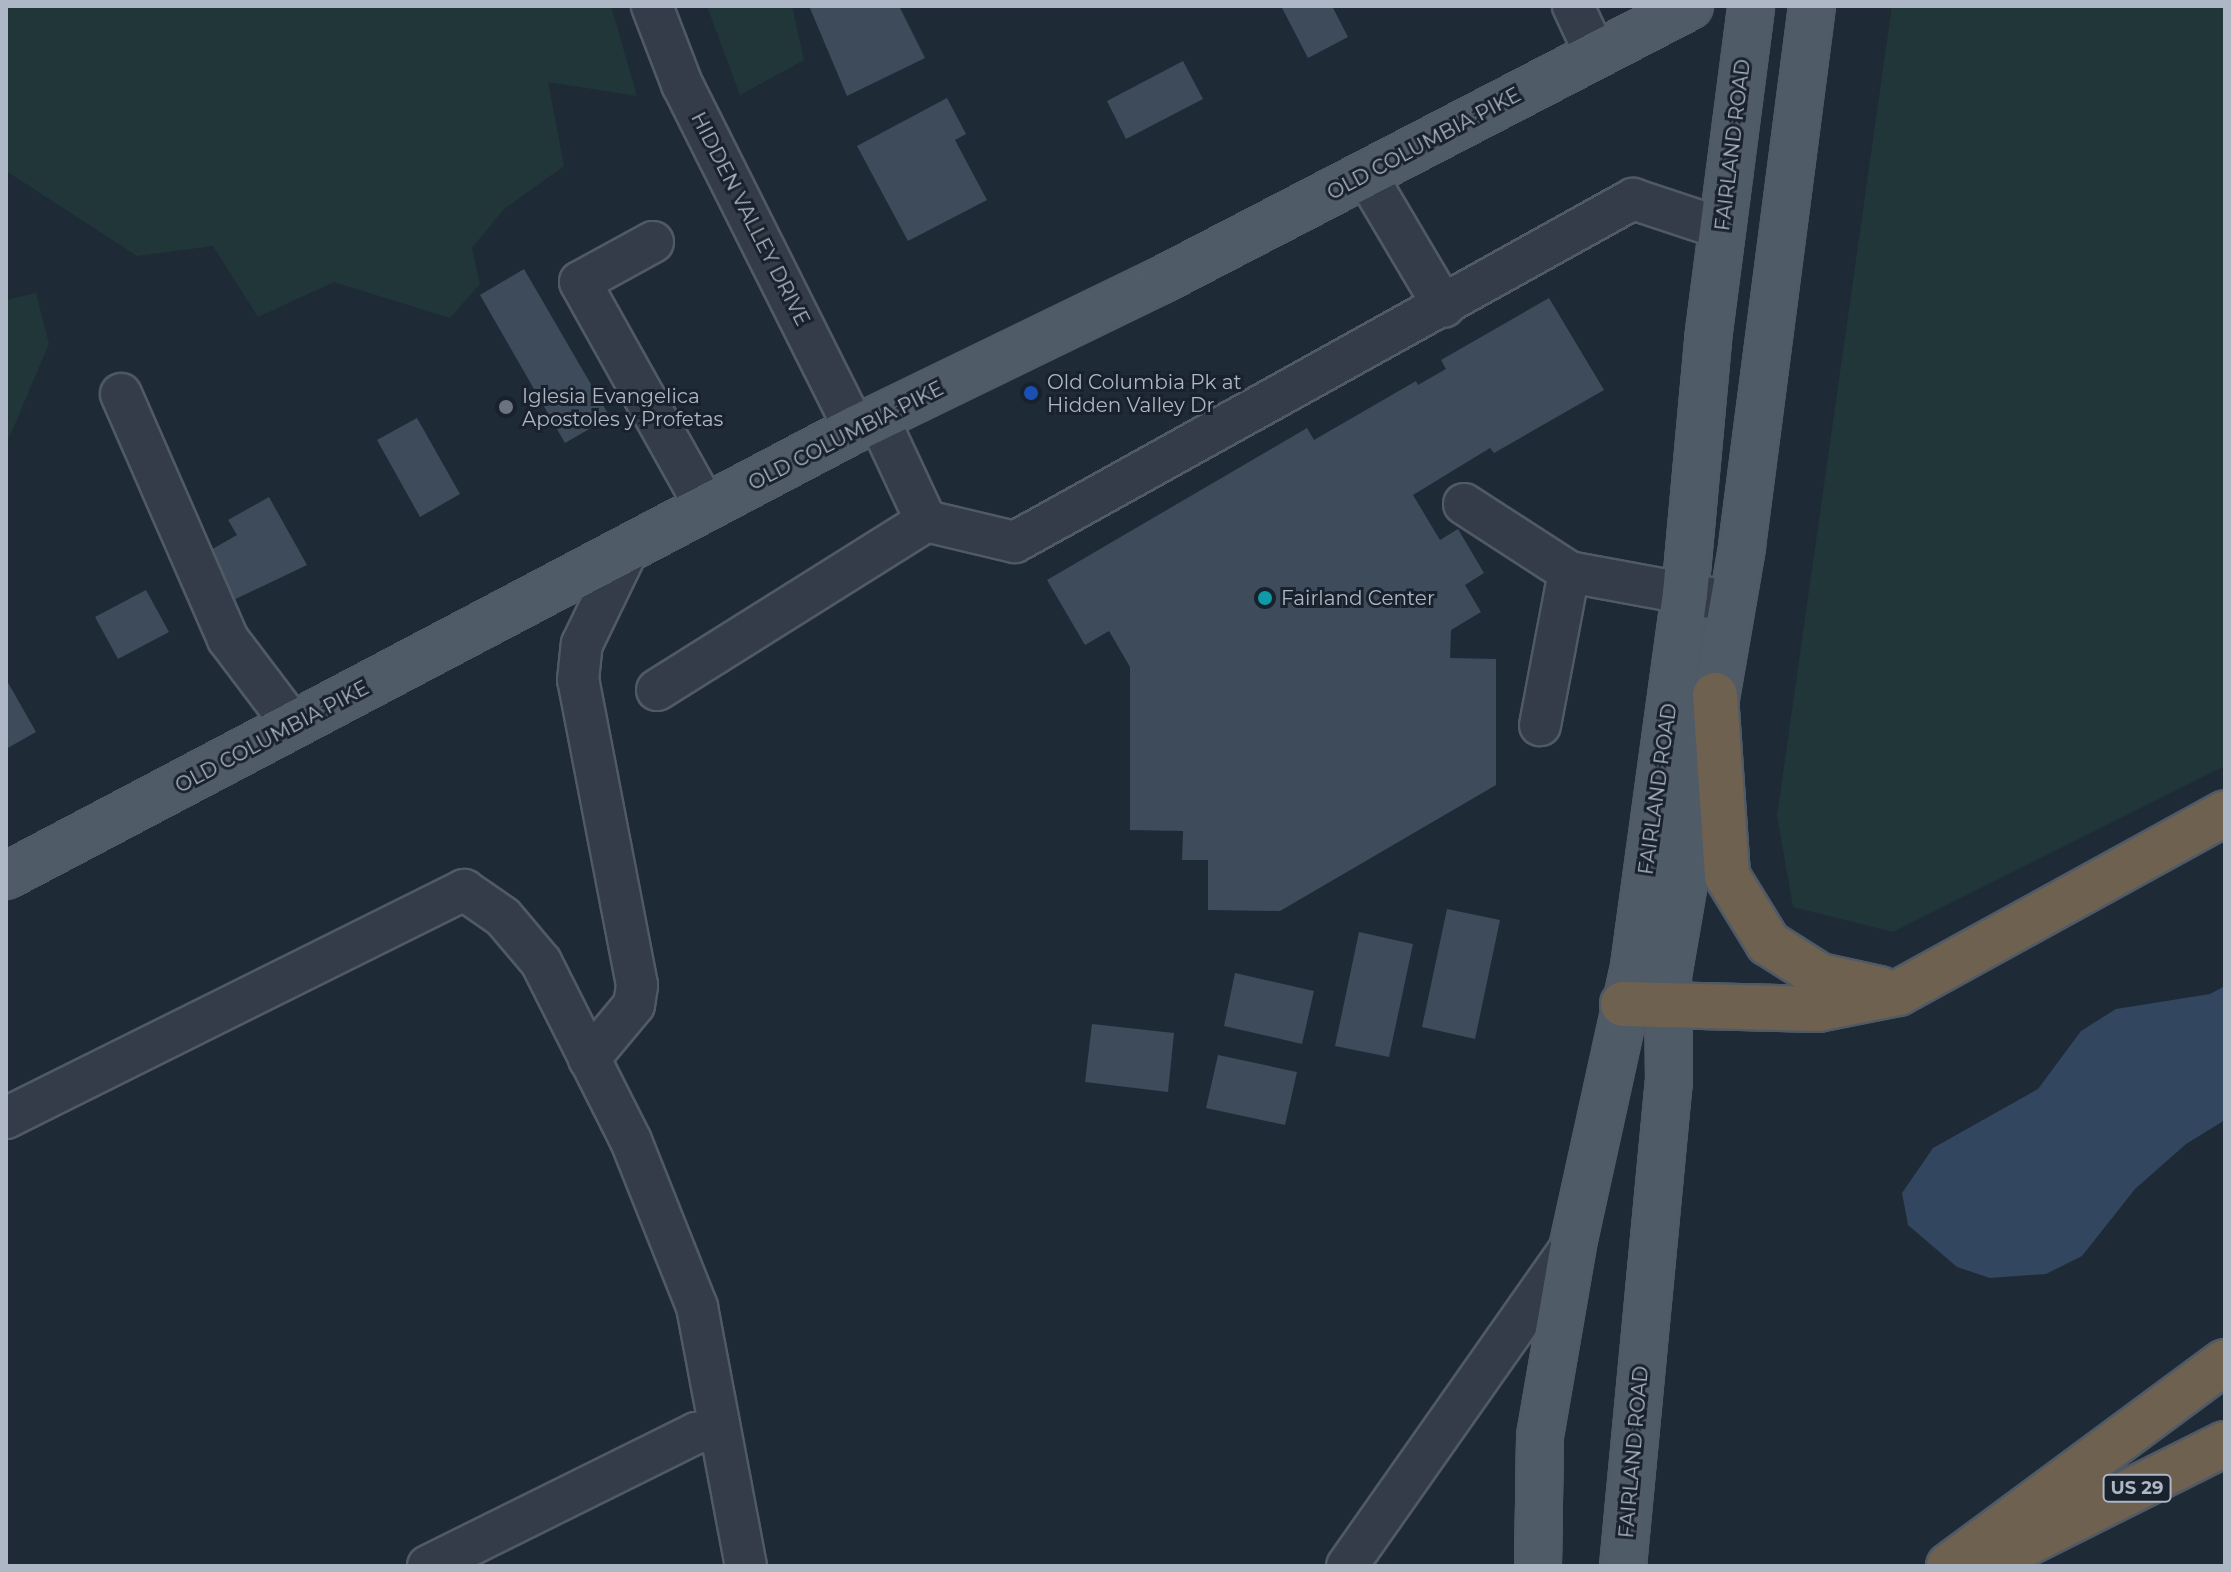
<!DOCTYPE html>
<style>
body{margin:0}
#map{position:relative;width:2231px;height:1572px;overflow:hidden;background:#1f2a37;font-family:Montserrat,sans-serif}
div>[style]{position:absolute}
.green>*{inset:0;background:#213638}
.water>*{inset:0;background:#32465f}
.building>*{inset:0;background:#3d4b5a}
.roads{filter:drop-shadow(2px 0 #505a66) drop-shadow(-2px 0 #505a66) drop-shadow(0 2px #505a66) drop-shadow(0 -2px #505a66)}
.minor>*{height:40px;margin:-20px;padding:0 20px;transform-origin:20px;border-radius:20px;background:#333c48}
.major>*{height:44px;margin:-22px;padding:0 22px;transform-origin:22px;border-radius:22px;background:#505b68}
.highway>*{height:44px;margin:-22px;padding:0 22px;transform-origin:22px;border-radius:22px;background:#6e614f}
.dots>*{width:22px;height:22px;translate:-50% -50%;box-sizing:border-box;border:4px solid #18212c;border-radius:50%}
span{translate:-50% -50%;white-space:nowrap;text-align:center;line-height:1.15;-webkit-text-stroke:6px #18212c;paint-order:stroke}
.shield-label span{padding:2px 6px;background:#18212c;border:2px solid;border-radius:6px;-webkit-text-stroke-width:0}
.shield-label{font-size:18px;color:#adb7c5;font-weight:700}
.street-label{font-size:20px;color:#adb7c5}
.poi-label{font-size:20px;color:#adb7c5}
.left{translate:0 -50%;text-align:left}
.frame{position:absolute;inset:0;border:8px solid #adb7c5;pointer-events:none}
</style>
<div id="map">
<div class="green">
<i style="clip-path:polygon(6px 6px,611px 6px,637px 96px,548px 82px,564px 166px,504px 209px,472px 248px,480px 284px,450px 318px,334px 282px,258px 317px,213px 246px,137px 256px,6px 171px)"></i>
<i style="clip-path:polygon(707px 6px,792px 6px,804px 60px,740px 95px)"></i>
<i style="clip-path:polygon(1892px 6px,2225px 6px,2225px 766px,1893px 932px,1793px 907px,1777px 816px)"></i>
<i style="clip-path:polygon(36px 293px,49px 344px,6px 445px,6px 300px)"></i>
</div>
<div class="water">
<i style="clip-path:polygon(2225px 986px,2225px 1120px,2186px 1144px,2135px 1189px,2082px 1256px,2046px 1274px,1990px 1278px,1957px 1267px,1908px 1225px,1902px 1193px,1933px 1148px,2038px 1089px,2081px 1031px,2116px 1009px,2210px 994px)"></i>
</div>
<div class="building">
<i style="clip-path:polygon(809px 6px,899px 6px,925px 58px,847px 96px)"></i>
<i style="clip-path:polygon(1281px 6px,1332px 6px,1348px 37px,1308px 58px)"></i>
<i style="clip-path:polygon(1183px 61px,1203px 99px,1126px 139px,1107px 101px)"></i>
<i style="clip-path:polygon(947px 98px,966px 134px,955px 140px,987px 200px,908px 241px,857px 146px)"></i>
<i style="clip-path:polygon(524px 269px,610px 417px,565px 443px,480px 295px)"></i>
<i style="clip-path:polygon(1549px 298px,1604px 390px,1494px 453px,1490px 448px,1413px 495px,1440px 540px,1458px 529px,1484px 573px,1465px 585px,1481px 612px,1451px 630px,1450px 658px,1496px 659px,1496px 785px,1280px 911px,1208px 910px,1208px 860px,1182px 860px,1183px 831px,1130px 830px,1130px 667px,1109px 631px,1085px 645px,1047px 580px,1307px 428px,1314px 440px,1416px 381px,1418px 385px,1446px 369px,1441px 360px)"></i>
<i style="clip-path:polygon(417px 418px,460px 494px,420px 517px,377px 440px)"></i>
<i style="clip-path:polygon(269px 497px,307px 565px,229px 602px,202px 555px,237px 535px,228px 520px)"></i>
<i style="clip-path:polygon(146px 590px,169px 632px,118px 659px,95px 617px)"></i>
<i style="clip-path:polygon(6px 679px,36px 732px,6px 749px)"></i>
<i style="clip-path:polygon(1447px 909px,1500px 920px,1475px 1039px,1422px 1027px)"></i>
<i style="clip-path:polygon(1359px 932px,1413px 944px,1389px 1057px,1335px 1046px)"></i>
<i style="clip-path:polygon(1235px 973px,1314px 991px,1302px 1044px,1224px 1026px)"></i>
<i style="clip-path:polygon(1092px 1024px,1174px 1033px,1168px 1092px,1085px 1082px)"></i>
<i style="clip-path:polygon(1218px 1055px,1297px 1072px,1285px 1125px,1206px 1108px)"></i>
</div>
<div class="roads">
<div class="minor">
<i style="left:652px;top:6px;width:84px;rotate:69deg"></i>
<i style="left:682px;top:84px;width:386px;rotate:63.4deg"></i>
<i style="left:1573px;top:6px;width:54px;rotate:64.9deg"></i>
<i style="left:1366px;top:175px;width:153px;rotate:59.4deg"></i>
<i style="left:653px;top:242px;width:83px;rotate:151.3deg"></i>
<i style="left:580px;top:282px;width:258px;rotate:60.8deg"></i>
<i style="left:121px;top:394px;width:267px;rotate:66.4deg"></i>
<i style="left:228px;top:639px;width:108px;rotate:52.9deg"></i>
<i style="left:1464px;top:504px;width:125px;rotate:32.9deg"></i>
<i style="left:1569px;top:572px;width:156px;rotate:100.7deg"></i>
<i style="left:926px;top:521px;width:91px;rotate:13.3deg"></i>
<i style="left:1015px;top:542px;width:707px;rotate:-29.03deg"></i>
<i style="left:1633px;top:199px;width:95px;rotate:18.4deg"></i>
<i style="left:1569px;top:572px;width:166px;rotate:10.4deg"></i>
<i style="left:657px;top:690px;width:318px;rotate:-32.1deg"></i>
<i style="left:926px;top:521px;width:114px;rotate:-115deg"></i>
<i style="left:589px;top:1059px;width:70px;rotate:-50.2deg"></i>
<i style="left:634px;top:1005px;width:20px;rotate:-81deg"></i>
<i style="left:637px;top:985px;width:311px;rotate:-100.9deg"></i>
<i style="left:578px;top:680px;width:36px;rotate:-84deg"></i>
<i style="left:582px;top:644px;width:106px;rotate:-64.2deg"></i>
<i style="left:6px;top:1118px;width:512px;rotate:-26.46deg"></i>
<i style="left:464px;top:890px;width:47px;rotate:34.7deg"></i>
<i style="left:503px;top:917px;width:59px;rotate:49.8deg"></i>
<i style="left:541px;top:962px;width:200px;rotate:63.3deg"></i>
<i style="left:631px;top:1141px;width:179px;rotate:68.3deg"></i>
<i style="left:697px;top:1307px;width:264px;rotate:79.3deg"></i>
<i style="left:428px;top:1566px;width:299px;rotate:-26.4deg"></i>
<i style="left:696px;top:1433px;width:24px;rotate:-9deg"></i>
<i style="left:1347px;top:1566px;width:393px;rotate:-54.9deg"></i>
</div>
<div class="major">
<i style="left:6px;top:876px;width:959px;rotate:-27.77deg"></i>
<i style="left:855px;top:429px;width:339px;rotate:-25.9deg"></i>
<i style="left:1160px;top:281px;width:597px;rotate:-27.42deg"></i>
<i style="left:1538px;top:1566px;width:130px;rotate:-89.1deg"></i>
<i style="left:1540px;top:1436px;width:195px;rotate:-80.2deg"></i>
<i style="left:1573px;top:1244px;width:285px;rotate:-77.6deg"></i>
<i style="left:1634px;top:966px;width:375px;rotate:-82.2deg"></i>
<i style="left:1685px;top:594px;width:256px;rotate:-84.8deg"></i>
<i style="left:1708px;top:339px;width:336px;rotate:-82.6deg"></i>
<i style="left:1623px;top:1566px;width:485px;rotate:-84.6deg"></i>
<i style="left:1669px;top:1083px;width:107px;rotate:-90.5deg"></i>
<i style="left:1668px;top:976px;width:436px;rotate:-80.2deg"></i>
<i style="left:1742px;top:546px;width:545px;rotate:-82.61deg"></i>
</div>
<div class="highway">
<i style="left:1715px;top:695px;width:181px;rotate:86.2deg"></i>
<i style="left:1727px;top:876px;width:79px;rotate:58.5deg"></i>
<i style="left:1768px;top:943px;width:62px;rotate:32.4deg"></i>
<i style="left:1820px;top:976px;width:61px;rotate:12.2deg"></i>
<i style="left:1623px;top:1004px;width:195px;rotate:1.5deg"></i>
<i style="left:1818px;top:1009px;width:82px;rotate:-11.3deg"></i>
<i style="left:1898px;top:993px;width:373px;rotate:-28.8deg"></i>
<i style="left:1987px;top:1563px;width:266px;rotate:-26.6deg"></i>
<i style="left:1949px;top:1566px;width:343px;rotate:-36.5deg"></i>
</div>
</div>
<div class="dots">
<i style="left:1031px;top:393px;background:#1a4fb4"></i>
<i style="left:506px;top:407px;background:#6b7280"></i>
<i style="left:1265px;top:598px;background:#0f9aa8"></i>
</div>
<div class="shield-label">
<span style="left:2137px;top:1488px">US 29</span>
</div>
<div class="street-label">
<span style="left:1424px;top:144px;rotate:-28deg">OLD COLUMBIA PIKE</span>
<span style="left:1733px;top:145px;rotate:-83deg">FAIRLAND ROAD</span>
<span style="left:750px;top:219px;rotate:63deg">HIDDEN VALLEY DRIVE</span>
<span style="left:846px;top:436px;rotate:-27deg">OLD COLUMBIA PIKE</span>
<span style="left:272px;top:737px;rotate:-28deg">OLD COLUMBIA PIKE</span>
<span style="left:1658px;top:789px;rotate:-82deg">FAIRLAND ROAD</span>
<span style="left:1634px;top:1452px;rotate:-85deg">FAIRLAND ROAD</span>
</div>
<div class="poi-label">
<span class="left" style="left:1047px;top:394px">Old Columbia Pk at<br>Hidden Valley Dr</span>
<span class="left" style="left:522px;top:408px">Iglesia Evangelica<br>Apostoles y Profetas</span>
<span class="left" style="left:1281px;top:598px">Fairland Center</span>
</div>
<div class="frame"></div>
</div>
